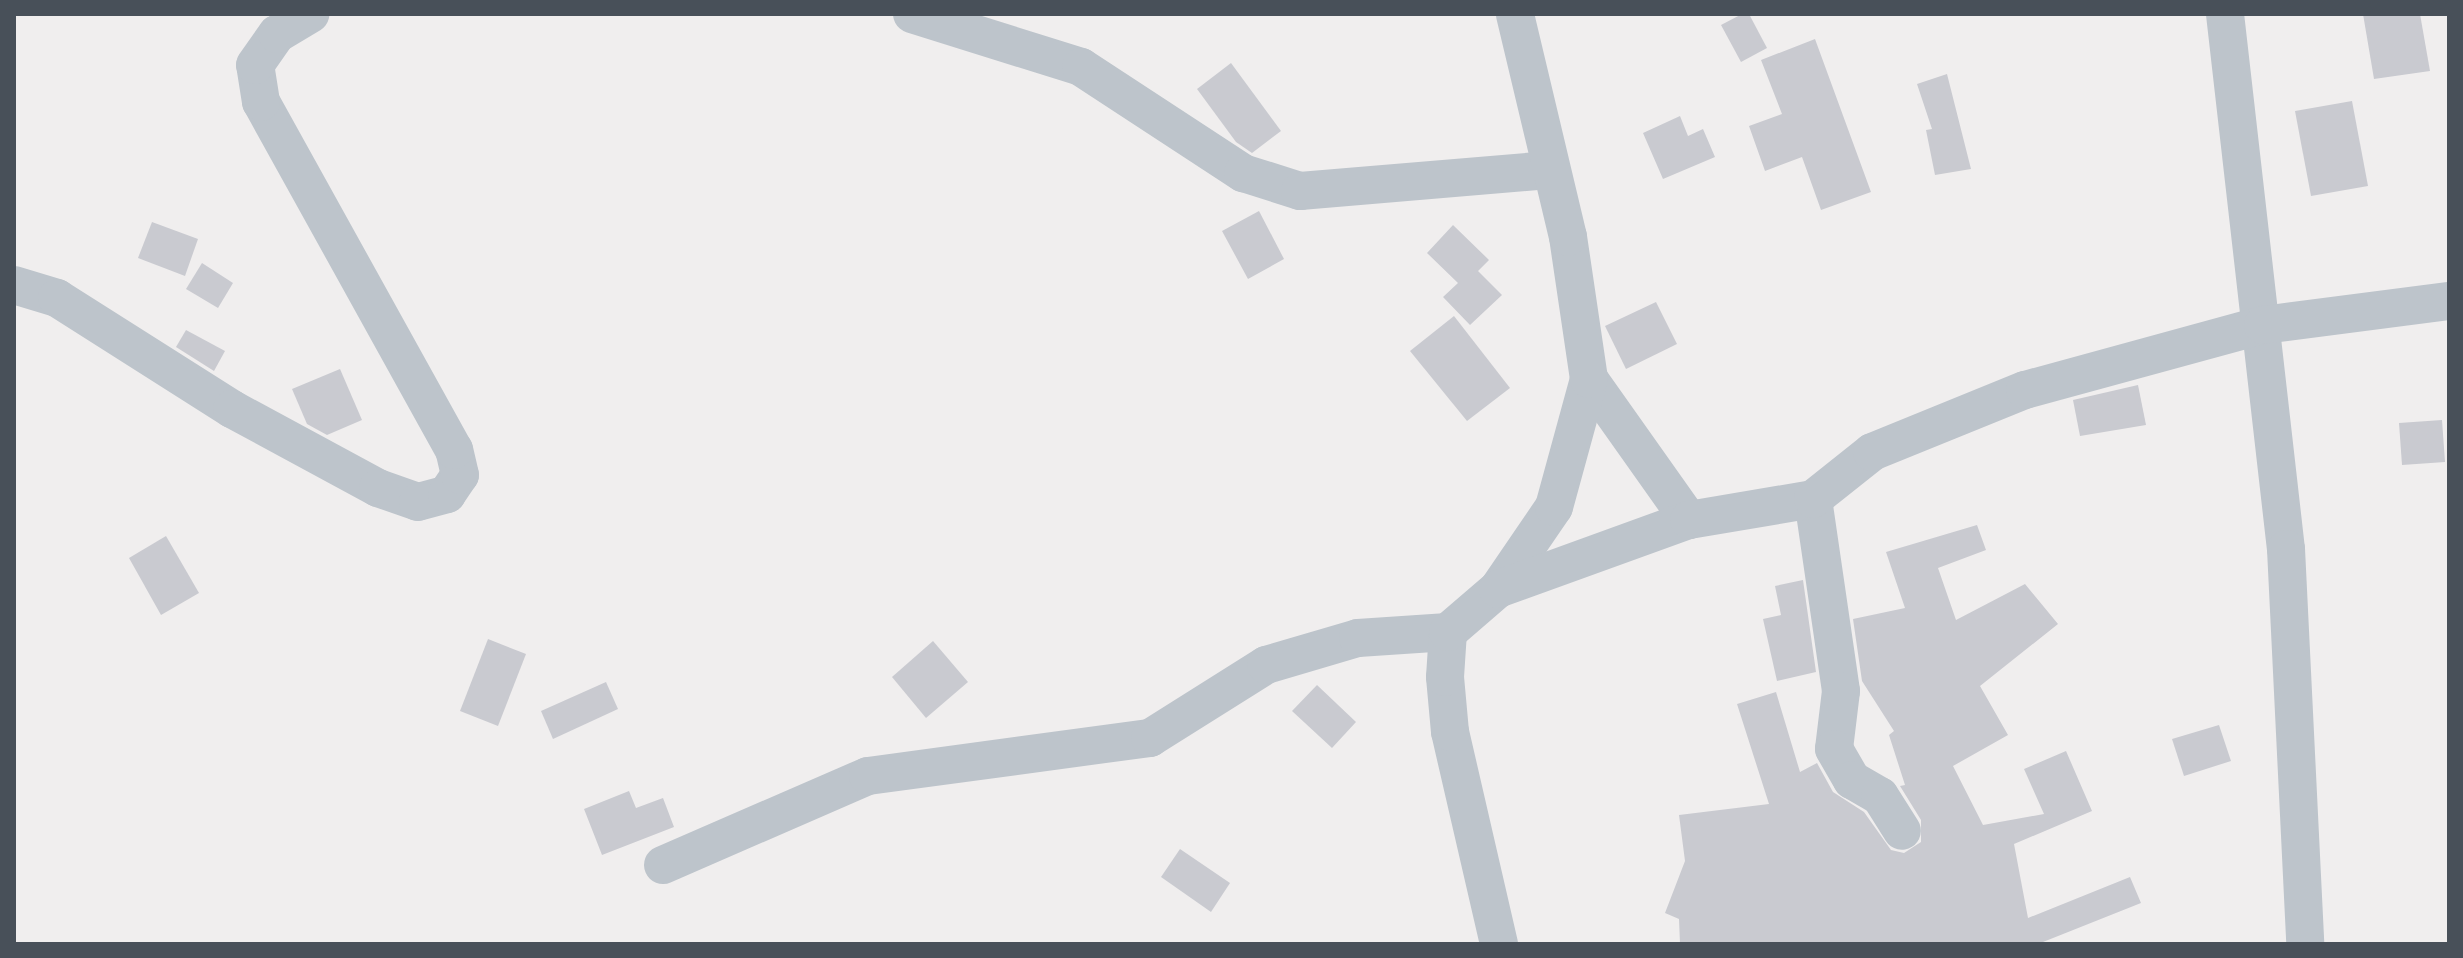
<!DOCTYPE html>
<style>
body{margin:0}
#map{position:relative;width:2463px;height:958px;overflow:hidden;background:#f0eeee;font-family:Figtree,sans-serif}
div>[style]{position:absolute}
.building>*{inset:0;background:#c9cad0}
.street>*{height:38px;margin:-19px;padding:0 19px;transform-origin:19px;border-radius:19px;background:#bdc4cb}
span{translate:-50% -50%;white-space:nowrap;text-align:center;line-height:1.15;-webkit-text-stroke:6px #fff;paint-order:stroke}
.frame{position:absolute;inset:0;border:16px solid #485059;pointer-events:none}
</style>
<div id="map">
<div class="building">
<i style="clip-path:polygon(1742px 14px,1749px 14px,1767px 48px,1741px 62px,1721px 25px)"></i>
<i style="clip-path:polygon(2363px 14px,2420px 14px,2430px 71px,2374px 79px)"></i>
<i style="clip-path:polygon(1815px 39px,1871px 192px,1821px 210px,1802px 157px,1765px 171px,1749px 126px,1782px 114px,1761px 60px)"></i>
<i style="clip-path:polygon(1231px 63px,1281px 131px,1252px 153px,1236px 142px,1197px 89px)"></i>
<i style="clip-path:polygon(1947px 74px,1971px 169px,1935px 175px,1926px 130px,1932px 129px,1917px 84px)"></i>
<i style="clip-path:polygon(2352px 101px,2368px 186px,2311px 196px,2295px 111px)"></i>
<i style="clip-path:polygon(1680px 116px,1688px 136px,1703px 129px,1715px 157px,1663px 179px,1643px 133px)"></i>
<i style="clip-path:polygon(1259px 211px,1284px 259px,1248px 279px,1222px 231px)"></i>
<i style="clip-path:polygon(152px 222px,198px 239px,185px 276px,138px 258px)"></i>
<i style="clip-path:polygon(1453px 225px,1489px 260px,1478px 271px,1502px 295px,1470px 325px,1443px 297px,1458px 283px,1427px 253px)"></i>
<i style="clip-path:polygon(202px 263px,233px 283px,218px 308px,186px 289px)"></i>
<i style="clip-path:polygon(1656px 302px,1677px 344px,1626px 369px,1605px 326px)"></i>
<i style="clip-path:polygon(1454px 316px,1510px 388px,1467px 421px,1410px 351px)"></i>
<i style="clip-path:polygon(186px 330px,225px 351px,214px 371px,176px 347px)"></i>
<i style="clip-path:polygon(340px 369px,362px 420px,327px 435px,307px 424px,292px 389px)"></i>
<i style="clip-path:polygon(2138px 385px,2146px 425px,2080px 436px,2073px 400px)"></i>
<i style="clip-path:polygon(2442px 420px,2445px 462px,2402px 465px,2399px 423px)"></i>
<i style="clip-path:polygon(1977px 525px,1986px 550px,1938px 568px,1956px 620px,2025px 584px,2058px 624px,1980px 686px,2008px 735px,1953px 766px,1983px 825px,2044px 814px,2024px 769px,2066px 751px,2092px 811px,2014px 844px,2028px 918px,2130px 877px,2141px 903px,2038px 944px,1680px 944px,1679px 919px,1665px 913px,1685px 861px,1679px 815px,1769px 804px,1737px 704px,1776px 692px,1800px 772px,1817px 763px,1833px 792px,1864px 812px,1891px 850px,1904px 853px,1921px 842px,1921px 820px,1900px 786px,1905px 785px,1889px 735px,1894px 731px,1862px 681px,1853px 619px,1905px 608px,1886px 552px)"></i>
<i style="clip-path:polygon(166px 536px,199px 593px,161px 615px,129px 558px)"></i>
<i style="clip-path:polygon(1803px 580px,1816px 672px,1777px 681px,1763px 619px,1781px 615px,1775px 586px)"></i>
<i style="clip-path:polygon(488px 639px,526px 654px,498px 726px,460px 711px)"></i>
<i style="clip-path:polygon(933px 641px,968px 682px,926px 718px,892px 677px)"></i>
<i style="clip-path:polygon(606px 682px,618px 709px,553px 739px,541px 711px)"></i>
<i style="clip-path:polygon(1317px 685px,1356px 722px,1332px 748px,1292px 711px)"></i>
<i style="clip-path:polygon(2219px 725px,2231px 761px,2184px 776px,2172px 739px)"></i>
<i style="clip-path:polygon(629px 791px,636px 808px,663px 798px,674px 827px,602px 855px,584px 809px)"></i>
<i style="clip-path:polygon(1180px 849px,1230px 883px,1211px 912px,1161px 877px)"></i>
</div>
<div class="street">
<i style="left:912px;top:14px;width:177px;rotate:17.4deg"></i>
<i style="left:1081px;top:67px;width:194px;rotate:33.2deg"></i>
<i style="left:1243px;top:173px;width:60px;rotate:17.5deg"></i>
<i style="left:1300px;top:191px;width:252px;rotate:-4.8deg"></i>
<i style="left:2225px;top:14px;width:538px;rotate:83.5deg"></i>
<i style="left:2286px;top:549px;width:395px;rotate:87.2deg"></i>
<i style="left:14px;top:285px;width:45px;rotate:16.8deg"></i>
<i style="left:57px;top:298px;width:207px;rotate:32.4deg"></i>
<i style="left:232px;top:409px;width:166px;rotate:28.4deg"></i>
<i style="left:378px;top:488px;width:42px;rotate:19.3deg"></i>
<i style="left:418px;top:502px;width:30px;rotate:-15deg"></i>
<i style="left:447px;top:494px;width:23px;rotate:-56deg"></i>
<i style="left:460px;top:475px;width:26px;rotate:-103deg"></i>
<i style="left:454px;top:450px;width:398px;rotate:-119deg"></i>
<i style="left:261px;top:102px;width:37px;rotate:-99deg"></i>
<i style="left:255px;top:65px;width:38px;rotate:-55deg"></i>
<i style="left:277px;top:34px;width:39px;rotate:-31deg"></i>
<i style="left:1589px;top:379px;width:173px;rotate:54.7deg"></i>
<i style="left:1813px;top:499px;width:194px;rotate:81.7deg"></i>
<i style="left:1841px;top:691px;width:58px;rotate:96.9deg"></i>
<i style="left:1834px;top:749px;width:36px;rotate:60deg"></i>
<i style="left:1852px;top:780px;width:32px;rotate:30deg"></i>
<i style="left:1880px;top:796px;width:41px;rotate:57.8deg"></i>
<i style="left:1498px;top:589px;width:99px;rotate:-55.7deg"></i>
<i style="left:1554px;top:507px;width:133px;rotate:-74.7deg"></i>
<i style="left:1589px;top:379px;width:144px;rotate:-98.4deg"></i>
<i style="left:1568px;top:237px;width:229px;rotate:-103.4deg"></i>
<i style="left:663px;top:865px;width:223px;rotate:-23.5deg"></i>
<i style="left:868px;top:776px;width:285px;rotate:-7.7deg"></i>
<i style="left:1150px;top:738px;width:137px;rotate:-32.2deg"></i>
<i style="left:1266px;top:665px;width:96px;rotate:-16.4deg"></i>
<i style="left:1358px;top:638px;width:90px;rotate:-3.8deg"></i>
<i style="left:1499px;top:944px;width:218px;rotate:-103deg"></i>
<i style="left:1450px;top:732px;width:55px;rotate:-95.2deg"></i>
<i style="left:1445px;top:677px;width:45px;rotate:-86.2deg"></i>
<i style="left:1448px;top:632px;width:66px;rotate:-40.7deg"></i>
<i style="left:1498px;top:589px;width:203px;rotate:-19.9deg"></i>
<i style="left:1689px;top:520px;width:126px;rotate:-9.6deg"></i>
<i style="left:1813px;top:499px;width:75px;rotate:-38.5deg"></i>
<i style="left:1872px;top:452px;width:165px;rotate:-22.1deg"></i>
<i style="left:2025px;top:390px;width:247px;rotate:-15.3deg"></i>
<i style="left:2263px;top:325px;width:188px;rotate:-7.4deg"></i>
</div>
<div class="frame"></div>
</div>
